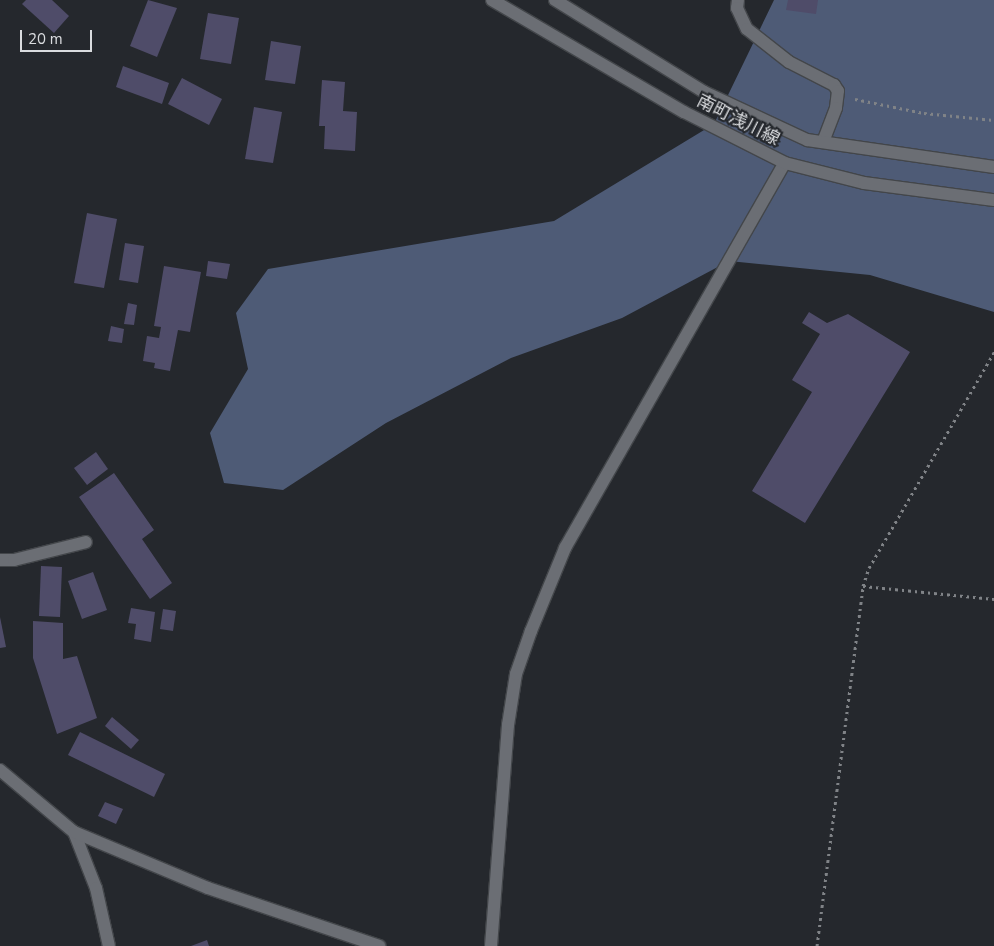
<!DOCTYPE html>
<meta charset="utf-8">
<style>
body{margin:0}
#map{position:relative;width:994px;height:946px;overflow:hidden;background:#25282d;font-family:"Nunito Sans","Noto Sans JP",sans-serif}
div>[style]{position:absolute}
.forest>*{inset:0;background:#4e5b76}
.building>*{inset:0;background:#4f4c69}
.path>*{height:3px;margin-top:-1.5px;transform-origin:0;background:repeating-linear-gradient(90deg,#808387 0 2.5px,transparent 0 6.5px)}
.roads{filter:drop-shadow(1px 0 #43464a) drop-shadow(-1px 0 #43464a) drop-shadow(0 1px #43464a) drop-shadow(0 -1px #43464a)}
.minor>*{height:12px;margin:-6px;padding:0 6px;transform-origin:6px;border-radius:6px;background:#6b6e74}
.tertiary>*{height:12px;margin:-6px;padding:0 6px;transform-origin:6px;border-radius:6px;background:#6b6e74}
span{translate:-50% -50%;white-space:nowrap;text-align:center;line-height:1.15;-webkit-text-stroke:4.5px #25282d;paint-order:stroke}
.street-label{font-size:18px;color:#dadcdf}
.scale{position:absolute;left:20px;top:30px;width:72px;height:22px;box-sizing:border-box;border:2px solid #dadcdf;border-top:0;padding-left:6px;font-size:15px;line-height:18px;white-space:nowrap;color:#dadcdf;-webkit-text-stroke:4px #25282d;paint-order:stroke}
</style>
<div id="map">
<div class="forest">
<i style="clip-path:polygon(774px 0,994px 0,994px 312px,870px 275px,729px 261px,622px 318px,511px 358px,386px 423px,283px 490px,224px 483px,210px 433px,248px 369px,236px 313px,268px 269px,554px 221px,714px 124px)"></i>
</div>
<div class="building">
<i style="clip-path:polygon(26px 0,52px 0,69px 16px,54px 33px,22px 4px)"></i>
<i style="clip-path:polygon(148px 0,177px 8px,157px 57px,130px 46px)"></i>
<i style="clip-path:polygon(788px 0,818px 0,816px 14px,786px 10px)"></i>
<i style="clip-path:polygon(208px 13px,239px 18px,231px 64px,200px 59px)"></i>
<i style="clip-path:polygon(271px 41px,301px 46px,295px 84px,265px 80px)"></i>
<i style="clip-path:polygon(123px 66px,169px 83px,162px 104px,116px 87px)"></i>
<i style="clip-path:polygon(182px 78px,222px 99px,209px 125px,168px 104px)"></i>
<i style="clip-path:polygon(322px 80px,345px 82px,343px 111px,357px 112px,355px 151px,324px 149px,325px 126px,319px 126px)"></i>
<i style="clip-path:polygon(254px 107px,282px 112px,273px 163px,245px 159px)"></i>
<i style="clip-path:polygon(87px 213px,117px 219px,104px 288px,74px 283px)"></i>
<i style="clip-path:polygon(125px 243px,144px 246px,138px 283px,119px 280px)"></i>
<i style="clip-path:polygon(208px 261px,230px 264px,227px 279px,206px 276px)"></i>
<i style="clip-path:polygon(164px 266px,201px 272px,190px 332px,178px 330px,170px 371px,154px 368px,155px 363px,143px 361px,147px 336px,159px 338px,161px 327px,154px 326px)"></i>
<i style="clip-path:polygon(128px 303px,137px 305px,134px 325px,124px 324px)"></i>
<i style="clip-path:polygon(809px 312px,827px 323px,848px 314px,910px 352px,805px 523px,752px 491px,812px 392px,792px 380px,820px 334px,802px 323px)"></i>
<i style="clip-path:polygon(111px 326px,124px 329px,122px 343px,108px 341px)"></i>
<i style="clip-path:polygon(96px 452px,108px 469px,87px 485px,74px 468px)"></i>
<i style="clip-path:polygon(114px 473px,154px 530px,142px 539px,172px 583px,150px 599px,79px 497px)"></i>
<i style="clip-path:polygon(41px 566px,62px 567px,60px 617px,39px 616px)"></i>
<i style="clip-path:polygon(93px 572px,107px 610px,82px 619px,68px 581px)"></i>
<i style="clip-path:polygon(131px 608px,155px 612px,151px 642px,134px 639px,136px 624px,128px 623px)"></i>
<i style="clip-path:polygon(163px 609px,176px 611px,173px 631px,160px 629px)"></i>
<i style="clip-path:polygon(0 617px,6px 647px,0 648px)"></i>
<i style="clip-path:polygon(33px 621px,63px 623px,63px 659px,77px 656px,97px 718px,57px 734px,33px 658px)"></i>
<i style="clip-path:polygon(112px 717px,139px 740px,131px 749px,105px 726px)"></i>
<i style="clip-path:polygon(80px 732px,165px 774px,154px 797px,68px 755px)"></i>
<i style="clip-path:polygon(105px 802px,123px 809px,116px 824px,98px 816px)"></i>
<i style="clip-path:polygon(207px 940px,209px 946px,191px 946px)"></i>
</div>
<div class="path">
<i style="left:855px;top:99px;width:70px;rotate:11.5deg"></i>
<i style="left:924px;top:113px;width:70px;rotate:5.7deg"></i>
<i style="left:863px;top:586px;width:132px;rotate:5.7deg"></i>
<i style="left:817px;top:946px;width:363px;rotate:-82.7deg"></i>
<i style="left:863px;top:586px;width:19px;rotate:-72deg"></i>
<i style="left:869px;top:568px;width:250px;rotate:-59.9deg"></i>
</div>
<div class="roads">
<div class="minor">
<i style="left:738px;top:0;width:8px;rotate:97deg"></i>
<i style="left:737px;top:8px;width:23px;rotate:65deg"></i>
<i style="left:747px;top:29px;width:53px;rotate:38.2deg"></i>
<i style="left:789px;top:62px;width:51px;rotate:27.1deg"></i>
<i style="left:834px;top:85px;width:7px;rotate:56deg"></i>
<i style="left:838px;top:91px;width:17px;rotate:97deg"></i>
<i style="left:836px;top:108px;width:36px;rotate:111deg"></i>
<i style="left:0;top:560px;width:14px"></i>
<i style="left:14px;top:560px;width:74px;rotate:-14deg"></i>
<i style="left:0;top:770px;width:97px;rotate:40deg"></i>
<i style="left:74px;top:832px;width:60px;rotate:68.6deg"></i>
<i style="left:96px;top:888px;width:59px;rotate:77.4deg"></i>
<i style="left:74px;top:832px;width:145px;rotate:22.7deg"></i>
<i style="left:208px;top:888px;width:181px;rotate:18.7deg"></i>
<i style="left:491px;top:946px;width:222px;rotate:-85.6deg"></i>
<i style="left:508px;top:725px;width:52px;rotate:-81.1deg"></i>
<i style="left:516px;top:674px;width:46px;rotate:-70.8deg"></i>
<i style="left:531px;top:631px;width:90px;rotate:-67.7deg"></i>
<i style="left:565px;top:548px;width:443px;rotate:-60.3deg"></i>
</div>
<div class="tertiary">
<i style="left:492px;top:0;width:222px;rotate:30.3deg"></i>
<i style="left:684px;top:112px;width:113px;rotate:26.8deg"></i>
<i style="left:785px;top:163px;width:81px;rotate:14.2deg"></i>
<i style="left:864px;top:183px;width:131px;rotate:7.5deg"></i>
<i style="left:555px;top:0;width:175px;rotate:31.7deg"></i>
<i style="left:704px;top:92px;width:114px;rotate:25deg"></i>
<i style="left:807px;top:140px;width:189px;rotate:8.2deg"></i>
</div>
</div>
<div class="street-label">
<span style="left:738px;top:120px;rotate:27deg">南町浅川線</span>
</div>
<div class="scale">20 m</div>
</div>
